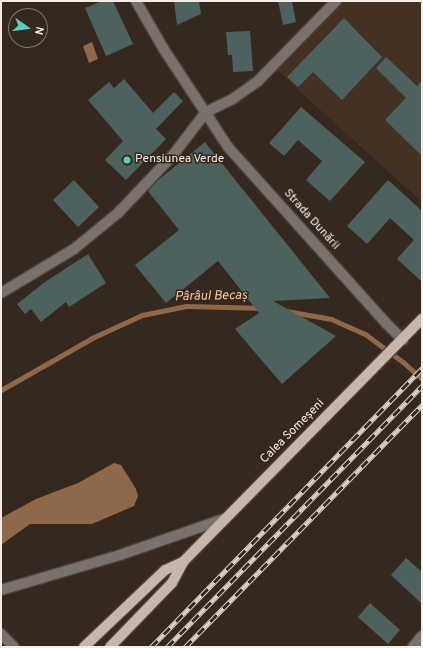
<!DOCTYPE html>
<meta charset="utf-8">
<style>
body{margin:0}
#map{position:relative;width:423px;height:648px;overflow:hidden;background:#35281e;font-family:Overpass,sans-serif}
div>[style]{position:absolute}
.built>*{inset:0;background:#433123}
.water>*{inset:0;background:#8f6749}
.stream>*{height:5px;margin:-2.5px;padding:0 2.5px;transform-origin:2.5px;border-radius:2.5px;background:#8f6749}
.building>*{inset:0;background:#4d625f}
.roads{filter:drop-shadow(1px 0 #50433a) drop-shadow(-1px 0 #50433a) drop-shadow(0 1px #50433a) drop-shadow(0 -1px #50433a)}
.minor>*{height:10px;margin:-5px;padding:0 5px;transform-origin:5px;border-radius:5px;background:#78716c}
.major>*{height:10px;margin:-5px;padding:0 5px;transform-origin:5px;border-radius:5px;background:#c6b7ad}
.rail>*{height:4.5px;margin-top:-2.25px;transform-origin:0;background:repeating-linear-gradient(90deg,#35281e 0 9px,#dad1c9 0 18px);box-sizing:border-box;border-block:1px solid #dad1c9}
.dots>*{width:11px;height:11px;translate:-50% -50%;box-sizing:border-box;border:2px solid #35281e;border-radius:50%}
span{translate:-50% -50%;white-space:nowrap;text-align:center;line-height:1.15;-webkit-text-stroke:3px #35281e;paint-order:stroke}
.poi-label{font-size:12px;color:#f5ece5}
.left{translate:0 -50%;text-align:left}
.street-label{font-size:12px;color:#f5ece5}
.water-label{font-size:13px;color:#fcc9a2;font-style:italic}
.frame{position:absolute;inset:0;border:2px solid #f5ece5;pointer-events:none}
.north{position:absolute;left:8px;top:8px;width:40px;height:40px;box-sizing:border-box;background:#35281e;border:1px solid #82766e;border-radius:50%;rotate:104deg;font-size:11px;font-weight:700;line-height:16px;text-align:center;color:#f5ece5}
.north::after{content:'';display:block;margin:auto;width:14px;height:18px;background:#58cebf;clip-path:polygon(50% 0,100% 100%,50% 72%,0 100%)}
</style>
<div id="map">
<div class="built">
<i style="clip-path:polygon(336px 1px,422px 1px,422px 202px,309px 100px,273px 66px)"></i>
</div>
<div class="water">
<i style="clip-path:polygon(92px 42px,98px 59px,89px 63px,83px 46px)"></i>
<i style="clip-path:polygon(114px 463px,121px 465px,136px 489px,138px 496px,134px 506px,92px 524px,30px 524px,1px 545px,1px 518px,36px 499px,78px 483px)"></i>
</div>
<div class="stream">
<i style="left:286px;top:311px;width:46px;rotate:10.1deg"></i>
<i style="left:331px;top:319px;width:37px;rotate:24deg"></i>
<i style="left:365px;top:334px;width:47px;rotate:36.4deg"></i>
<i style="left:403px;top:362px;width:25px;rotate:42deg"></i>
<i style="left:1px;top:390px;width:105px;rotate:-29.7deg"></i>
<i style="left:92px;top:338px;width:55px;rotate:-24.7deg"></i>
<i style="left:142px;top:315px;width:45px;rotate:-11.6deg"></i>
<i style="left:186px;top:306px;width:74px;rotate:1.5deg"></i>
</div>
<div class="building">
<i style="clip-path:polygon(102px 1px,113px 1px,133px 44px,106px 56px,85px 8px)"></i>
<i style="clip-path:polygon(174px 1px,199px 1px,201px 14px,177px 25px)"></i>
<i style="clip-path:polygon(278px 1px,292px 1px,296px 22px,283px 25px)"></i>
<i style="clip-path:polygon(344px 18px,382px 57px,342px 100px,313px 72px,298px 87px,287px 77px)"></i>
<i style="clip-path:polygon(250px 31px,253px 71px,233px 72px,232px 55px,228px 55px,226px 32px)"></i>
<i style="clip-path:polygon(386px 57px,417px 86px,422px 81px,422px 156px,385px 120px,406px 98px,376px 68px)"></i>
<i style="clip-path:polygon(124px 79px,153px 113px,174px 92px,183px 101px,156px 129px,166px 139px,126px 180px,105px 160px,123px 141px,88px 100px,109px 82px,114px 88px)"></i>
<i style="clip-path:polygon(301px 107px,365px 162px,330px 201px,306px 180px,322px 161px,298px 140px,284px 156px,269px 143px)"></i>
<i style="clip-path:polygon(205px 142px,330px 298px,273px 301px,336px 336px,282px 384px,235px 329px,259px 313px,218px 261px,166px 303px,135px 265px,179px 230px,148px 191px,157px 181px)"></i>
<i style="clip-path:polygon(74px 180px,99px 207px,78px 227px,53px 200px)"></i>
<i style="clip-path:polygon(388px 180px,422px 211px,422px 282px,397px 259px,414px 240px,390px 218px,367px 244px,347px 226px)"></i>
<i style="clip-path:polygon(88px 254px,106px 283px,69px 307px,66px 302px,41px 322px,31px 309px,25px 314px,17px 304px,45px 282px)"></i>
<i style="clip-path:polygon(406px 558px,422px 572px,422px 604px,391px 575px)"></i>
<i style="clip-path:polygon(370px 603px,400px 630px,388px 644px,358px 617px)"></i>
</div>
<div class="roads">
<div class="minor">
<i style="left:136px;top:1px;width:54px;rotate:60.1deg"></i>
<i style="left:163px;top:48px;width:118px;rotate:56.7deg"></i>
<i style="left:228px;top:147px;width:237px;rotate:48.1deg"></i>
<i style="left:386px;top:323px;width:24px;rotate:45deg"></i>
<i style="left:1px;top:293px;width:85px;rotate:-31.1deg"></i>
<i style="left:74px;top:249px;width:57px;rotate:-39.3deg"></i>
<i style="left:118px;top:213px;width:80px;rotate:-46.5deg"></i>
<i style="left:173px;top:155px;width:54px;rotate:-52.5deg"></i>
<i style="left:206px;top:112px;width:28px;rotate:-26deg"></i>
<i style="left:231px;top:100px;width:33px;rotate:-35deg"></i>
<i style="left:258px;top:81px;width:112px;rotate:-45.7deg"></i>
<i style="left:1px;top:590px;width:124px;rotate:-16.4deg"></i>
<i style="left:120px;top:555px;width:112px;rotate:-19.2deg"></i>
<i style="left:1px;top:634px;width:18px;rotate:45deg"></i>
<i style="left:413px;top:647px;width:14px;rotate:-51deg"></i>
</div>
<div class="major">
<i style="left:84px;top:647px;width:112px;rotate:-43.5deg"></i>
<i style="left:165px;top:570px;width:20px;rotate:-24deg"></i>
<i style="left:110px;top:647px;width:89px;rotate:-45.9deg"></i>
<i style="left:172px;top:583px;width:24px;rotate:-62deg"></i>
<i style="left:183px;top:562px;width:341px;rotate:-45.5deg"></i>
</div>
</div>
<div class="rail">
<i style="left:151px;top:647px;width:389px;rotate:-45.8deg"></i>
<i style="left:167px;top:647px;width:365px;rotate:-45.7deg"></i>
<i style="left:185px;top:647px;width:339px;rotate:-45.6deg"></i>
</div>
<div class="dots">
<i style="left:127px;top:160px;background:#58cebf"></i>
</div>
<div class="poi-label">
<span class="left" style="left:135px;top:160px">Pensiunea Verde</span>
</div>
<div class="street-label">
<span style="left:311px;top:220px;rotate:48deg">Strada Dunării</span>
<span style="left:293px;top:432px;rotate:-45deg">Calea Someșeni</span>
</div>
<div class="water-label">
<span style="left:211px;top:297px;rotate:-1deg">Pârâul Becaș</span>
</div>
<div class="frame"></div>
<div class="north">N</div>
</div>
